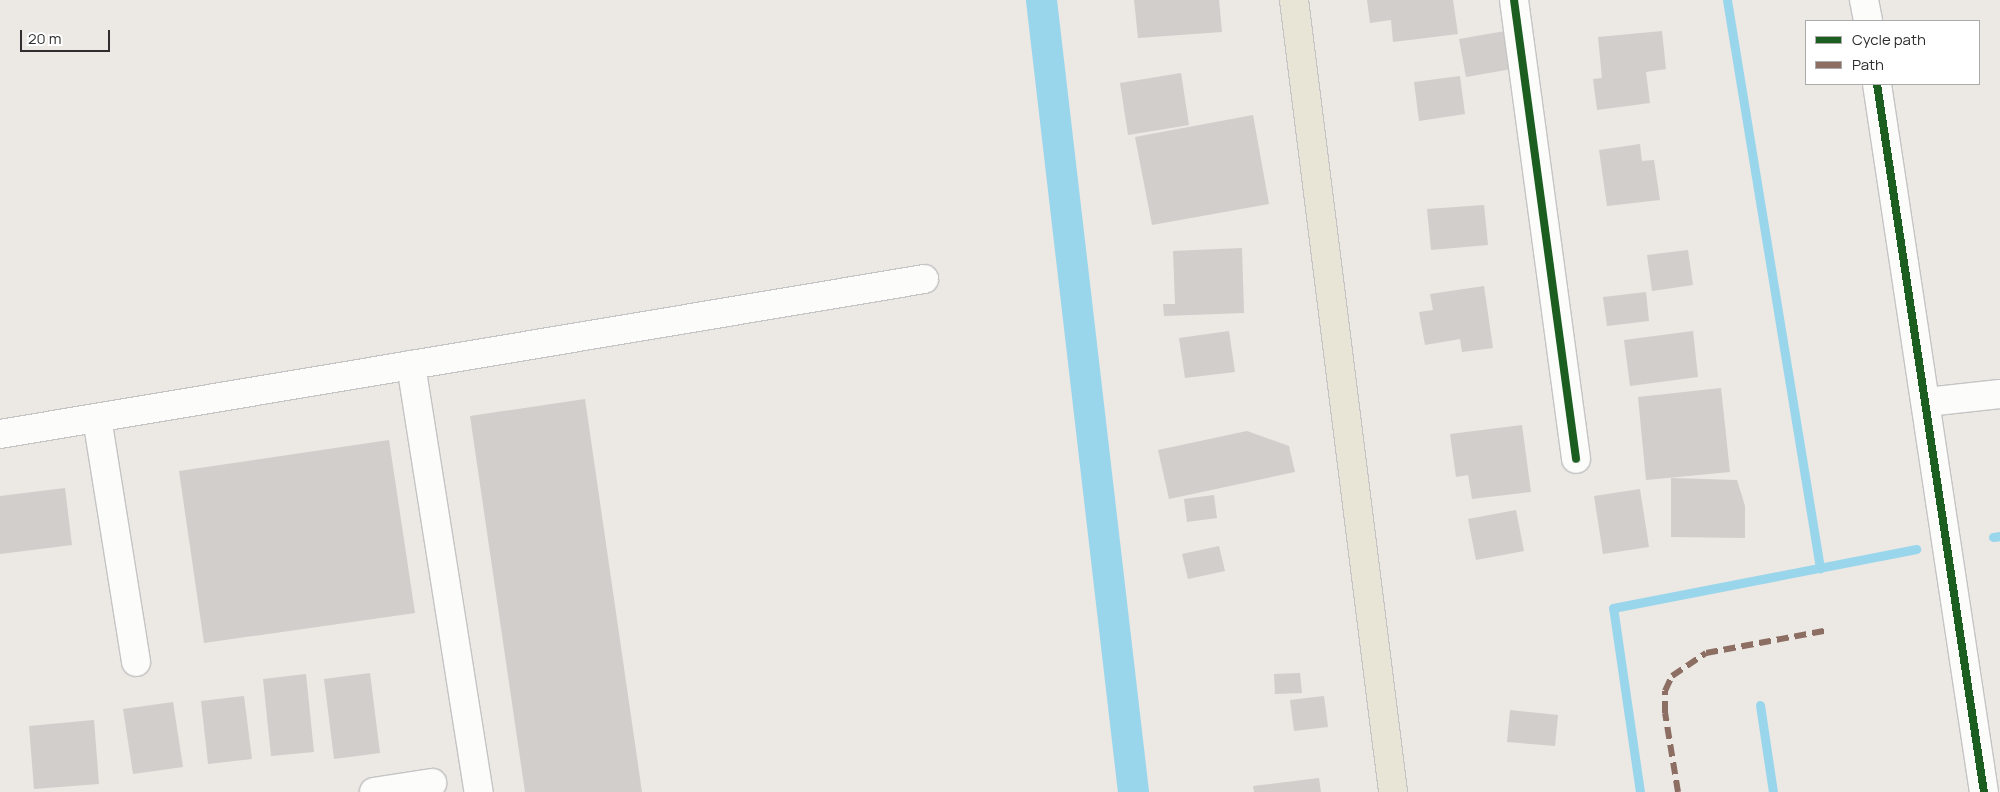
<!DOCTYPE html>
<style>
body{margin:0}
#map{position:relative;width:2000px;height:792px;overflow:hidden;background:#ece8e4;font-family:Manrope,sans-serif}
div>[style]{position:absolute}
.stream>*{height:9px;margin:-4.5px;padding:0 4.5px;transform-origin:4.5px;border-radius:4.5px;background:#99d6ec}
.canal>*{height:31px;margin:-15.5px;padding:0 15.5px;transform-origin:15.5px;border-radius:15.5px;background:#99d6ec}
.building>*{inset:0;background:#d1cecb}
.roads{filter:drop-shadow(1px 0 #c5c4c5) drop-shadow(-1px 0 #c5c4c5) drop-shadow(0 1px #c5c4c5) drop-shadow(0 -1px #c5c4c5)}
.minor>*{height:28px;margin:-14px;padding:0 14px;transform-origin:14px;border-radius:14px;background:#fcfcfb}
.major>*{height:28px;margin:-14px;padding:0 14px;transform-origin:14px;border-radius:14px;background:#e8e4d6}
.quiet>*{height:6px;margin-top:-3px;transform-origin:0;background:repeating-linear-gradient(90deg,#8d6e63 0 12px,transparent 0 18px)}
.cycleway>*{height:8px;margin:-4px;padding:0 4px;transform-origin:4px;border-radius:4px;background:#1b5e20}
span{translate:-50% -50%;white-space:nowrap;text-align:center;line-height:1.15;-webkit-text-stroke:5px #fff;paint-order:stroke}
.legend{position:absolute;left:1805px;top:20px;width:175px;height:65px;box-sizing:border-box;background:#fff;border:1px solid #ababab;margin:0;padding:6px 9px;list-style:none;font-size:15px;color:#2e2e2e}
.legend li{display:flex;align-items:center;gap:10px;height:25px}
.legend b{width:25px;border:1px solid #ababab}
.scale{position:absolute;left:20px;top:30px;width:90px;height:22px;box-sizing:border-box;border:2px solid #2e2e2e;border-top:0;padding-left:6px;font-size:15px;line-height:18px;white-space:nowrap;color:#2e2e2e;-webkit-text-stroke:4px #fff;paint-order:stroke}
</style>
<div id="map">
<div class="stream">
<i style="left:1727px;top:0;width:576px;rotate:80.7deg"></i>
<i style="left:1993px;top:537px;width:7px;rotate:-8deg"></i>
<i style="left:1760px;top:705px;width:88px;rotate:81.5deg"></i>
<i style="left:1640px;top:792px;width:186px;rotate:-98.3deg"></i>
<i style="left:1613px;top:608px;width:309px;rotate:-11deg"></i>
</div>
<div class="canal">
<i style="left:1041px;top:0;width:797px;rotate:83.37deg"></i>
</div>
<div class="building">
<i style="clip-path:polygon(1134px 0,1219px 0,1222px 32px,1138px 38px)"></i>
<i style="clip-path:polygon(1367px 0,1453px 0,1458px 34px,1393px 42px,1391px 20px,1370px 23px)"></i>
<i style="clip-path:polygon(1505px 31px,1512px 69px,1466px 77px,1459px 39px)"></i>
<i style="clip-path:polygon(1662px 31px,1666px 69px,1646px 72px,1650px 103px,1597px 110px,1593px 79px,1602px 78px,1598px 37px)"></i>
<i style="clip-path:polygon(1181px 73px,1189px 125px,1128px 135px,1120px 83px)"></i>
<i style="clip-path:polygon(1460px 76px,1465px 114px,1419px 121px,1414px 82px)"></i>
<i style="clip-path:polygon(1253px 115px,1269px 204px,1152px 225px,1135px 137px)"></i>
<i style="clip-path:polygon(1640px 144px,1642px 161px,1654px 160px,1660px 200px,1607px 206px,1599px 150px)"></i>
<i style="clip-path:polygon(1484px 205px,1488px 245px,1431px 250px,1427px 209px)"></i>
<i style="clip-path:polygon(1242px 248px,1244px 313px,1164px 316px,1163px 304px,1175px 304px,1173px 251px)"></i>
<i style="clip-path:polygon(1688px 250px,1693px 285px,1652px 291px,1647px 255px)"></i>
<i style="clip-path:polygon(1484px 286px,1493px 348px,1462px 352px,1460px 339px,1425px 345px,1419px 312px,1433px 310px,1430px 294px)"></i>
<i style="clip-path:polygon(1646px 292px,1649px 321px,1607px 326px,1603px 297px)"></i>
<i style="clip-path:polygon(1229px 331px,1235px 372px,1185px 378px,1179px 338px)"></i>
<i style="clip-path:polygon(1693px 331px,1698px 377px,1630px 386px,1624px 340px)"></i>
<i style="clip-path:polygon(1721px 388px,1730px 472px,1646px 480px,1638px 397px)"></i>
<i style="clip-path:polygon(585px 399px,642px 792px,525px 792px,470px 416px)"></i>
<i style="clip-path:polygon(1522px 425px,1531px 492px,1472px 499px,1468px 475px,1456px 477px,1450px 434px)"></i>
<i style="clip-path:polygon(1247px 431px,1289px 446px,1295px 472px,1169px 499px,1158px 450px)"></i>
<i style="clip-path:polygon(389px 440px,415px 613px,204px 643px,179px 471px)"></i>
<i style="clip-path:polygon(1671px 478px,1737px 480px,1745px 506px,1745px 538px,1671px 537px)"></i>
<i style="clip-path:polygon(65px 488px,72px 545px,0 554px,0 496px)"></i>
<i style="clip-path:polygon(1640px 489px,1649px 547px,1603px 554px,1594px 496px)"></i>
<i style="clip-path:polygon(1214px 495px,1217px 518px,1187px 522px,1184px 499px)"></i>
<i style="clip-path:polygon(1516px 510px,1524px 551px,1476px 560px,1468px 519px)"></i>
<i style="clip-path:polygon(1219px 546px,1225px 571px,1188px 579px,1182px 554px)"></i>
<i style="clip-path:polygon(370px 673px,380px 753px,334px 759px,324px 679px)"></i>
<i style="clip-path:polygon(1300px 673px,1302px 693px,1275px 694px,1274px 674px)"></i>
<i style="clip-path:polygon(306px 674px,314px 752px,271px 756px,263px 679px)"></i>
<i style="clip-path:polygon(244px 696px,252px 759px,208px 764px,201px 701px)"></i>
<i style="clip-path:polygon(1324px 696px,1328px 727px,1294px 731px,1290px 700px)"></i>
<i style="clip-path:polygon(173px 702px,183px 767px,133px 774px,123px 709px)"></i>
<i style="clip-path:polygon(1510px 710px,1558px 715px,1555px 746px,1507px 742px)"></i>
<i style="clip-path:polygon(94px 720px,99px 784px,34px 789px,29px 726px)"></i>
<i style="clip-path:polygon(1319px 778px,1321px 792px,1254px 792px,1253px 786px)"></i>
</div>
<div class="roads">
<div class="minor">
<i style="left:1514px;top:0;width:463px;rotate:82.3deg"></i>
<i style="left:1864px;top:0;width:21px;rotate:79deg"></i>
<i style="left:1877px;top:84px;width:716px;rotate:81.41deg"></i>
<i style="left:411px;top:365px;width:432px;rotate:81deg"></i>
<i style="left:1927px;top:402px;width:73px;rotate:-6.3deg"></i>
<i style="left:97px;top:418px;width:247px;rotate:80.9deg"></i>
<i style="left:0;top:434px;width:937px;rotate:-9.52deg"></i>
<i style="left:374px;top:792px;width:59px;rotate:-8.8deg"></i>
</div>
<div class="major">
<i style="left:1294px;top:0;width:798px;rotate:82.87deg"></i>
</div>
</div>
<div class="quiet">
<i style="left:1678px;top:792px;width:80px;rotate:-99.3deg"></i>
<i style="left:1665px;top:713px;width:22px;rotate:-90deg"></i>
<i style="left:1665px;top:691px;width:17px;rotate:-65deg"></i>
<i style="left:1672px;top:676px;width:41px;rotate:-34.1deg"></i>
<i style="left:1706px;top:653px;width:125px;rotate:-10.6deg"></i>
</div>
<div class="cycleway">
<i style="left:1514px;top:0;width:463px;rotate:82.3deg"></i>
<i style="left:1877px;top:84px;width:716px;rotate:81.41deg"></i>
</div>
<ul class="legend">
<li><b style="height:6px;background:#1b5e20"></b>Cycle path</li>
<li><b style="height:6px;background:#8d6e63"></b>Path</li>
</ul>
<div class="scale">20 m</div>
</div>
